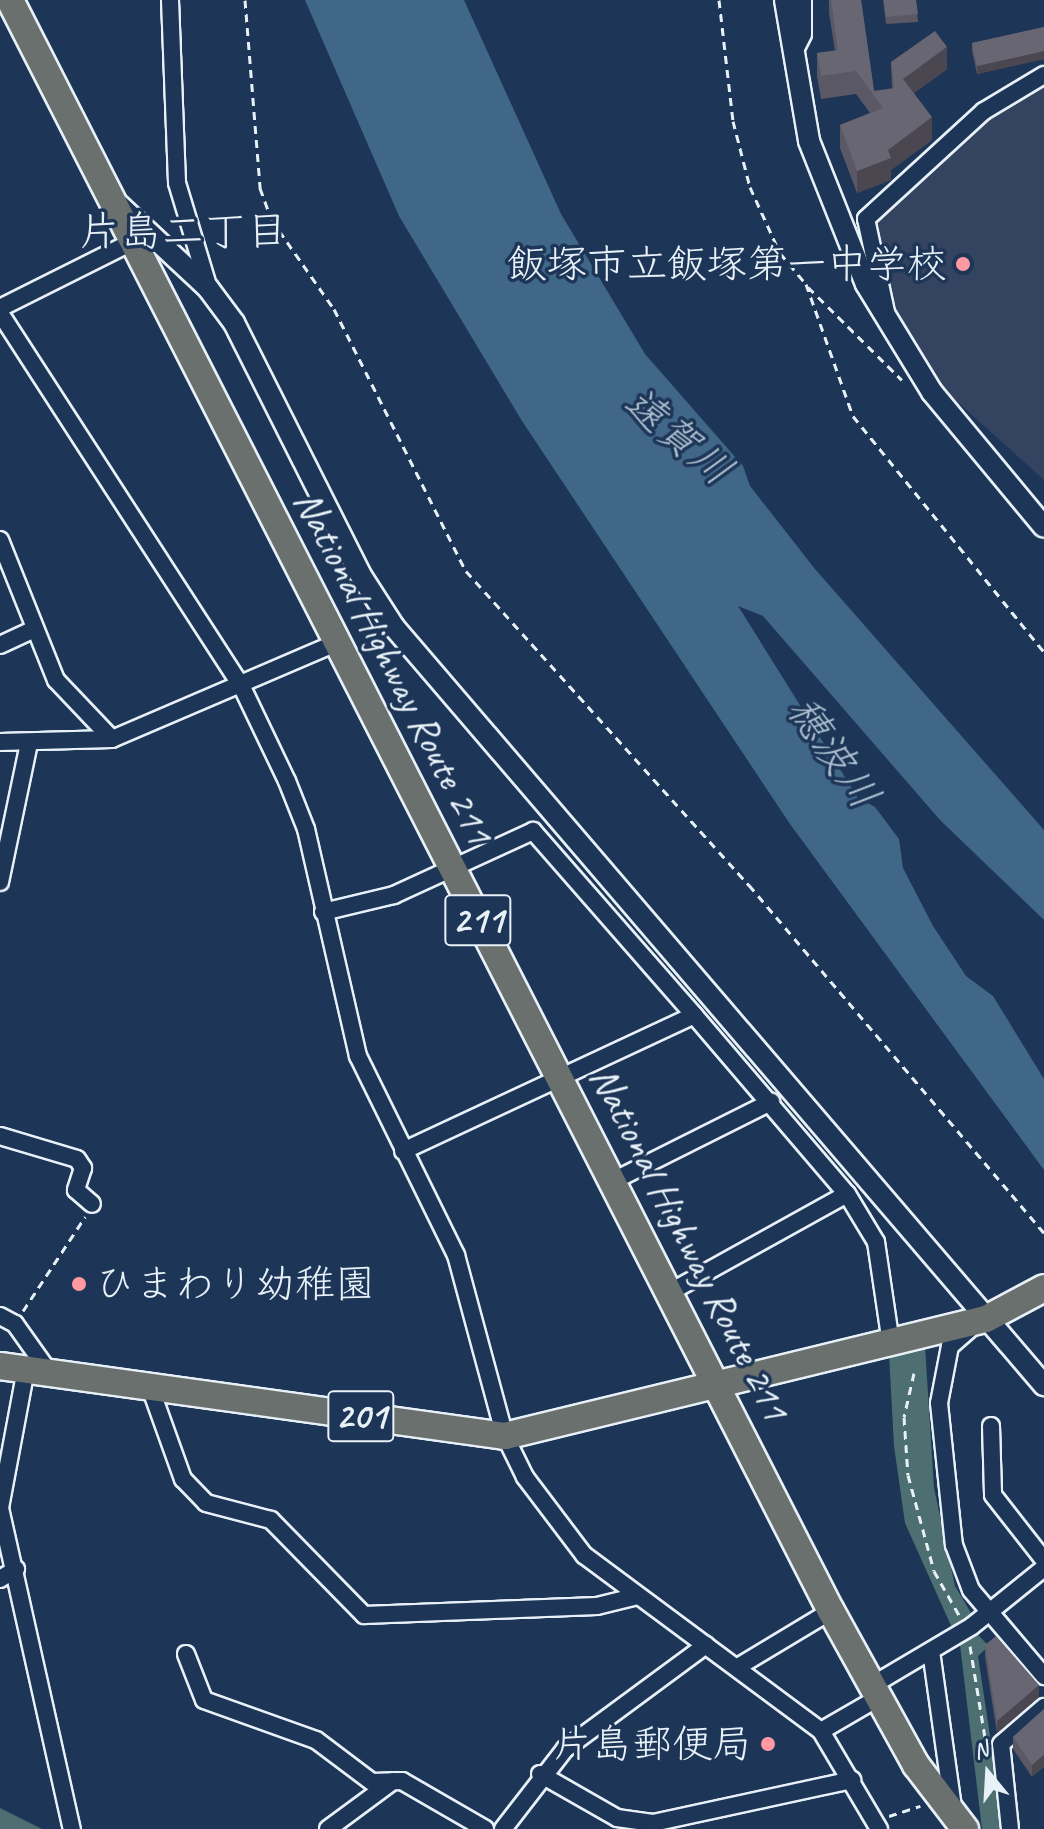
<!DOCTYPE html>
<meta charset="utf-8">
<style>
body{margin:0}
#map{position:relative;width:1044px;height:1829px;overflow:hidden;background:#1d3557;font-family:Caveat,"Klee One",sans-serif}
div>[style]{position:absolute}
.built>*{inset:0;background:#344460}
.green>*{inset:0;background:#4d6f71}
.water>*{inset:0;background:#416788}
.path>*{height:3px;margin-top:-1.5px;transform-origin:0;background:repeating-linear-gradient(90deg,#e8f1f8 0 8px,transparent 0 14px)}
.roads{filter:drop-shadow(2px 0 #e8f1f8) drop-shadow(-2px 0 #e8f1f8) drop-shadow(0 2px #e8f1f8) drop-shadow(0 -2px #e8f1f8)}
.minor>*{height:16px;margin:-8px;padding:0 8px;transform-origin:8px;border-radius:8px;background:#1d3557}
.tertiary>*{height:20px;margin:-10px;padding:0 10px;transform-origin:10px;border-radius:10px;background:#1d3557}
.trunk>*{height:26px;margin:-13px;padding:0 13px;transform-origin:13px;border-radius:13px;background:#6a706d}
.wall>*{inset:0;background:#5a5864}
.shaded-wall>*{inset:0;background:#4a4751}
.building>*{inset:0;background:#696674}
.dots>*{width:22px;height:22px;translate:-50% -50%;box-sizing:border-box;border:4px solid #1d3557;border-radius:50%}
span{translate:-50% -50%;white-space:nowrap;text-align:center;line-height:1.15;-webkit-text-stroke:7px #1d3557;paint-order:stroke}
.shield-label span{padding:2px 6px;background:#1d3557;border:2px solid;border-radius:6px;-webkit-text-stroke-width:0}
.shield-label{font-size:38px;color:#e8f1f8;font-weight:700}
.poi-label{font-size:40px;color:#e8f1f8}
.right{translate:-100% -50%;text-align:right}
.left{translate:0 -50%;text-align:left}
.street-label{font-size:40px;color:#e8f1f8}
.neighbourhood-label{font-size:42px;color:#e8f1f8}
.water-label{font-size:42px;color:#aec1d1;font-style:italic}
.north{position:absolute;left:948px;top:1733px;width:80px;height:80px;-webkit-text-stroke:6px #1d3557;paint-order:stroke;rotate:342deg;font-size:22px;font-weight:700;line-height:32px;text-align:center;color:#e8f1f8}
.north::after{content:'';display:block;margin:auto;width:28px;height:36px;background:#e8f1f8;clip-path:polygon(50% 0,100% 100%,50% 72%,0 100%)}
</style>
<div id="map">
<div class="built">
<i style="clip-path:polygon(1044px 79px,1044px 480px,941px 387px,891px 300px,874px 228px,876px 213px,1005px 103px)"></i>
</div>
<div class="green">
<i style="clip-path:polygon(925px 1346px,934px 1488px,955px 1586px,974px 1618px,953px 1630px,905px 1523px,894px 1446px,889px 1354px)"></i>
<i style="clip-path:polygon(977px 1634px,989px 1646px,978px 1656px,1004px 1829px,982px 1829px,960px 1645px)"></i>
<i style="clip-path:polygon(0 1808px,42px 1829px,0 1829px)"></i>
</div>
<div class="water">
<i style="clip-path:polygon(305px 0,464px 0,561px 214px,645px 354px,743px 466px,750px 486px,815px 569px,1044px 830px,1044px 920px,940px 820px,763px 616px,738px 606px,858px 798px,875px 807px,899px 839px,903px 868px,933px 926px,966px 976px,993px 996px,1044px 1079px,1044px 1170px,790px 824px,522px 421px,399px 216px)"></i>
</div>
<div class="path">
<i style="left:245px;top:0;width:189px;rotate:85.4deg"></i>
<i style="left:260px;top:188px;width:33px;rotate:70deg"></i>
<i style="left:271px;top:219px;width:110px;rotate:55deg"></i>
<i style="left:334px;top:309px;width:293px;rotate:63.3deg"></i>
<i style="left:466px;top:571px;width:423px;rotate:48deg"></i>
<i style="left:749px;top:885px;width:456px;rotate:49.7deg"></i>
<i style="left:719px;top:0;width:122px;rotate:83.4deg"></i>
<i style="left:733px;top:121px;width:68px;rotate:75.6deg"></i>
<i style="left:750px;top:187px;width:72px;rotate:65.6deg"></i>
<i style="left:780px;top:253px;width:40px;rotate:50deg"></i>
<i style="left:806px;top:284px;width:140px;rotate:70.4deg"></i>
<i style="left:853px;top:416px;width:304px;rotate:51deg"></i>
<i style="left:808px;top:287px;width:132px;rotate:44.7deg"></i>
<i style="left:23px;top:1311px;width:113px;rotate:-56.6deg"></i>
<i style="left:914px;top:1373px;width:45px;rotate:102.8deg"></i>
<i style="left:904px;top:1417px;width:58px;rotate:86.1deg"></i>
<i style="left:908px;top:1475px;width:99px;rotate:74.8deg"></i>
<i style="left:934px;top:1571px;width:51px;rotate:60.4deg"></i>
<i style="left:970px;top:1646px;width:93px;rotate:80.7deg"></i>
<i style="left:889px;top:1816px;width:33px;rotate:-18deg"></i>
</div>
<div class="roads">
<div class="minor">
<i style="left:170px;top:0;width:183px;rotate:87.8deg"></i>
<i style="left:177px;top:183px;width:108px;rotate:73.2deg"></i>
<i style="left:793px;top:54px;width:22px;rotate:-63deg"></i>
<i style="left:803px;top:34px;width:34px;rotate:-90deg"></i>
<i style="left:0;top:308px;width:148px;rotate:-26.6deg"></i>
<i style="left:886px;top:312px;width:95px;rotate:-102.1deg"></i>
<i style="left:866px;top:219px;width:160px;rotate:-42.5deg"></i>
<i style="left:984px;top:111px;width:70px;rotate:-31deg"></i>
<i style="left:0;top:313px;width:443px;rotate:57.1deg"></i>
<i style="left:241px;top:685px;width:106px;rotate:64.4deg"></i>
<i style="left:287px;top:781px;width:52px;rotate:68.4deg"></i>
<i style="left:306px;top:829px;width:233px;rotate:77.1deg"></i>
<i style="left:358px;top:1056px;width:222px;rotate:63.8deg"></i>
<i style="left:456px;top:1255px;width:188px;rotate:74.9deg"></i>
<i style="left:505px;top:1436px;width:46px;rotate:64deg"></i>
<i style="left:525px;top:1477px;width:98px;rotate:52.9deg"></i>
<i style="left:584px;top:1555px;width:295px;rotate:36.6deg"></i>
<i style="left:821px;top:1731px;width:114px;rotate:59.4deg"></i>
<i style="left:0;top:540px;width:151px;rotate:68.2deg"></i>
<i style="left:56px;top:680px;width:81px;rotate:46.5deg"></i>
<i style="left:0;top:645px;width:35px;rotate:-25deg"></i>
<i style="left:0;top:742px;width:112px;rotate:-1.5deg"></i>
<i style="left:112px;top:739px;width:244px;rotate:-23.2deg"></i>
<i style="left:0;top:882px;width:142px;rotate:-78.2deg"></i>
<i style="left:323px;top:912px;width:73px;rotate:-13.5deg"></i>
<i style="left:394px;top:895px;width:153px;rotate:-24.7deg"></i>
<i style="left:533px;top:831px;width:244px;rotate:48.8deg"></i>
<i style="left:0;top:1136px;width:80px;rotate:16.6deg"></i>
<i style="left:77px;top:1159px;width:11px;rotate:56deg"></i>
<i style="left:83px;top:1168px;width:23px;rotate:108deg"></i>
<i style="left:76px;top:1190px;width:21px;rotate:41deg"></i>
<i style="left:403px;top:1151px;width:321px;rotate:-25deg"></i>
<i style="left:694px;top:1015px;width:235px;rotate:49.5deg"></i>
<i style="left:847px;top:1194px;width:202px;rotate:151deg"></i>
<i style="left:613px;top:1181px;width:177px;rotate:-26.6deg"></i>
<i style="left:847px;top:1194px;width:56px;rotate:58.9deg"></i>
<i style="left:876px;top:1242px;width:102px;rotate:81.6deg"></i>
<i style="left:0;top:1316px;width:17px;rotate:28deg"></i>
<i style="left:15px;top:1324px;width:59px;rotate:54.7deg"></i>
<i style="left:971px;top:1328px;width:28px;rotate:139deg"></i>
<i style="left:950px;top:1346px;width:58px;rotate:100.9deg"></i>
<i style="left:939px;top:1403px;width:143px;rotate:84deg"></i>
<i style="left:954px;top:1545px;width:48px;rotate:69.3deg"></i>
<i style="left:971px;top:1590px;width:113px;rotate:49.7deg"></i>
<i style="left:26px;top:1369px;width:141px;rotate:100.6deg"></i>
<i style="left:0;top:1508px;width:329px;rotate:77.4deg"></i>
<i style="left:150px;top:1387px;width:98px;rotate:70.3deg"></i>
<i style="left:183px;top:1479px;width:33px;rotate:46deg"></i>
<i style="left:206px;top:1503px;width:67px;rotate:14.7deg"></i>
<i style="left:271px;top:1520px;width:133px;rotate:45.6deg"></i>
<i style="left:364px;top:1615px;width:233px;rotate:-2.2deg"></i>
<i style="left:597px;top:1606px;width:42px;rotate:-13.7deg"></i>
<i style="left:991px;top:1426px;width:69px;rotate:88.3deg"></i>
<i style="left:993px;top:1495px;width:83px;rotate:51.9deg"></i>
<i style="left:0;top:1579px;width:19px;rotate:-32deg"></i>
<i style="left:931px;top:1651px;width:159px;rotate:82deg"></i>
<i style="left:186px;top:1654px;width:49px;rotate:68.6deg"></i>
<i style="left:204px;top:1700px;width:119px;rotate:19.7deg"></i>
<i style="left:316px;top:1740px;width:70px;rotate:36.9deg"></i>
<i style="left:372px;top:1782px;width:30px;rotate:-2deg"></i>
<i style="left:402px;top:1781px;width:96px;rotate:30deg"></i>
<i style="left:741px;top:1665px;width:105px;rotate:-31deg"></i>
<i style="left:871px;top:1686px;width:117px;rotate:-30.7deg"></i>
<i style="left:972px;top:1626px;width:92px;rotate:-38.9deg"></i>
<i style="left:821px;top:1731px;width:66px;rotate:-30.1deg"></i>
<i style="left:540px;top:1774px;width:89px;rotate:29.7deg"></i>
<i style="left:617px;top:1818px;width:36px;rotate:8deg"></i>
<i style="left:653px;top:1823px;width:204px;rotate:-12.2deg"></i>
<i style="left:328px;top:1829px;width:81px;rotate:-36.4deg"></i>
<i style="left:503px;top:1829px;width:101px;rotate:-52.2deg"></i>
<i style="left:565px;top:1749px;width:175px;rotate:-36.4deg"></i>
<i style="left:1010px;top:1829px;width:85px;rotate:-96deg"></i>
<i style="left:1001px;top:1744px;width:57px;rotate:-40.7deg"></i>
</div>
<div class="tertiary">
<i style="left:785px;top:0;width:143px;rotate:80.3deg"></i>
<i style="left:809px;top:141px;width:154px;rotate:68.3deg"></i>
<i style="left:866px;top:284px;width:127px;rotate:58.6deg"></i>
<i style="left:932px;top:392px;width:175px;rotate:50.3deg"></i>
<i style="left:119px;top:205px;width:122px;rotate:43deg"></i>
<i style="left:208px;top:288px;width:44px;rotate:53.4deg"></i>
<i style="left:234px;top:323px;width:281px;rotate:63.3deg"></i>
<i style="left:360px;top:574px;width:63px;rotate:57.3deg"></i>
<i style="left:394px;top:627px;width:999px;rotate:49.39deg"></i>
</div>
<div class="trunk">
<i style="left:10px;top:0;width:1808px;rotate:63deg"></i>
<i style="left:831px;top:1611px;width:176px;rotate:61.1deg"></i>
<i style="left:916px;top:1765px;width:81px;rotate:52.6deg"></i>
<i style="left:0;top:1366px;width:510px;rotate:7.89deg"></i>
<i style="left:505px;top:1436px;width:495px;rotate:-13.7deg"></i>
<i style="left:986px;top:1319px;width:66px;rotate:-28.1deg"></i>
</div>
</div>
<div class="wall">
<i style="clip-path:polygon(829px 0,861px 0,874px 91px,892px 89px,891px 62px,947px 69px,914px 93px,932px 140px,891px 170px,891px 180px,857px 193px,840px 148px,840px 125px,870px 113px,856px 94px,821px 99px,817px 76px,817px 53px,835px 51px,829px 13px)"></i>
<i style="clip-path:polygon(883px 0,916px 0,918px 22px,886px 24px)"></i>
<i style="clip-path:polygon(1044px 27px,1044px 59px,977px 74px,972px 51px,972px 43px)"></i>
<i style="clip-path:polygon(985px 1645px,1039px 1697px,997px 1733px,985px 1657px)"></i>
<i style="clip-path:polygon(1044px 1709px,1032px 1777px,1013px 1749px,1013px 1737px)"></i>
</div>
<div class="shaded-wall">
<i style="clip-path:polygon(947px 47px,947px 69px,903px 101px,903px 79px)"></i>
<i style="clip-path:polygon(1044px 51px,1044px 59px,977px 74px,977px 66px)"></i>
<i style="clip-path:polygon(932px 117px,932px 140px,891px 170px,891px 180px,857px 193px,857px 171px)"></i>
<i style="clip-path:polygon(1039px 1685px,1039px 1697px,997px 1733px,997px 1721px)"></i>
<i style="clip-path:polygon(1044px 1755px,1044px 1767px,1032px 1777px,1032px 1765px)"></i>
</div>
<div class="building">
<i style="clip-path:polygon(831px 0,861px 0,874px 91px,894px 88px,891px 62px,935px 31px,947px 47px,903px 79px,932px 117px,888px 150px,891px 158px,857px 171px,840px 125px,883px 108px,856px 71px,821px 76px,817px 53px,838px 50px)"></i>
<i style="clip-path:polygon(884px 0,916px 0,918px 14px,886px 17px)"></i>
<i style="clip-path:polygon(1044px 27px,1044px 51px,977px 66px,972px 43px)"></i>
<i style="clip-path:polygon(996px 1636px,1039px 1685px,997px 1721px,985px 1645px)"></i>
<i style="clip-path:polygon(1044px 1709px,1044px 1755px,1032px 1765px,1013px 1737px)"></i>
</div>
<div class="dots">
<i style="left:963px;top:264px;background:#ff9aa2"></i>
<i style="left:79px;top:1284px;background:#ff9aa2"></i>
<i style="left:768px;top:1744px;background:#ff9aa2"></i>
</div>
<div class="shield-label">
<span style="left:478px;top:920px">211</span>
<span style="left:361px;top:1416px">201</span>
</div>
<div class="poi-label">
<span class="right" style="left:947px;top:264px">飯塚市立飯塚第一中学校</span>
<span class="left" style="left:95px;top:1284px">ひまわり幼稚園</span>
<span class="right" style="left:752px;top:1744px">片島郵便局</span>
</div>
<div class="street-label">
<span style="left:394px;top:667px;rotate:63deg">National Highway Route 211</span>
<span style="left:690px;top:1243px;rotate:63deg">National Highway Route 211</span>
</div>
<div class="neighbourhood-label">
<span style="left:183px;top:232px">片島二丁目</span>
</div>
<div class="water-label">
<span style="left:678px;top:437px;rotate:40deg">遠賀川</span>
<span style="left:833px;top:753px;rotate:55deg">穂波川</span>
</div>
<div class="north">N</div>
</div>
